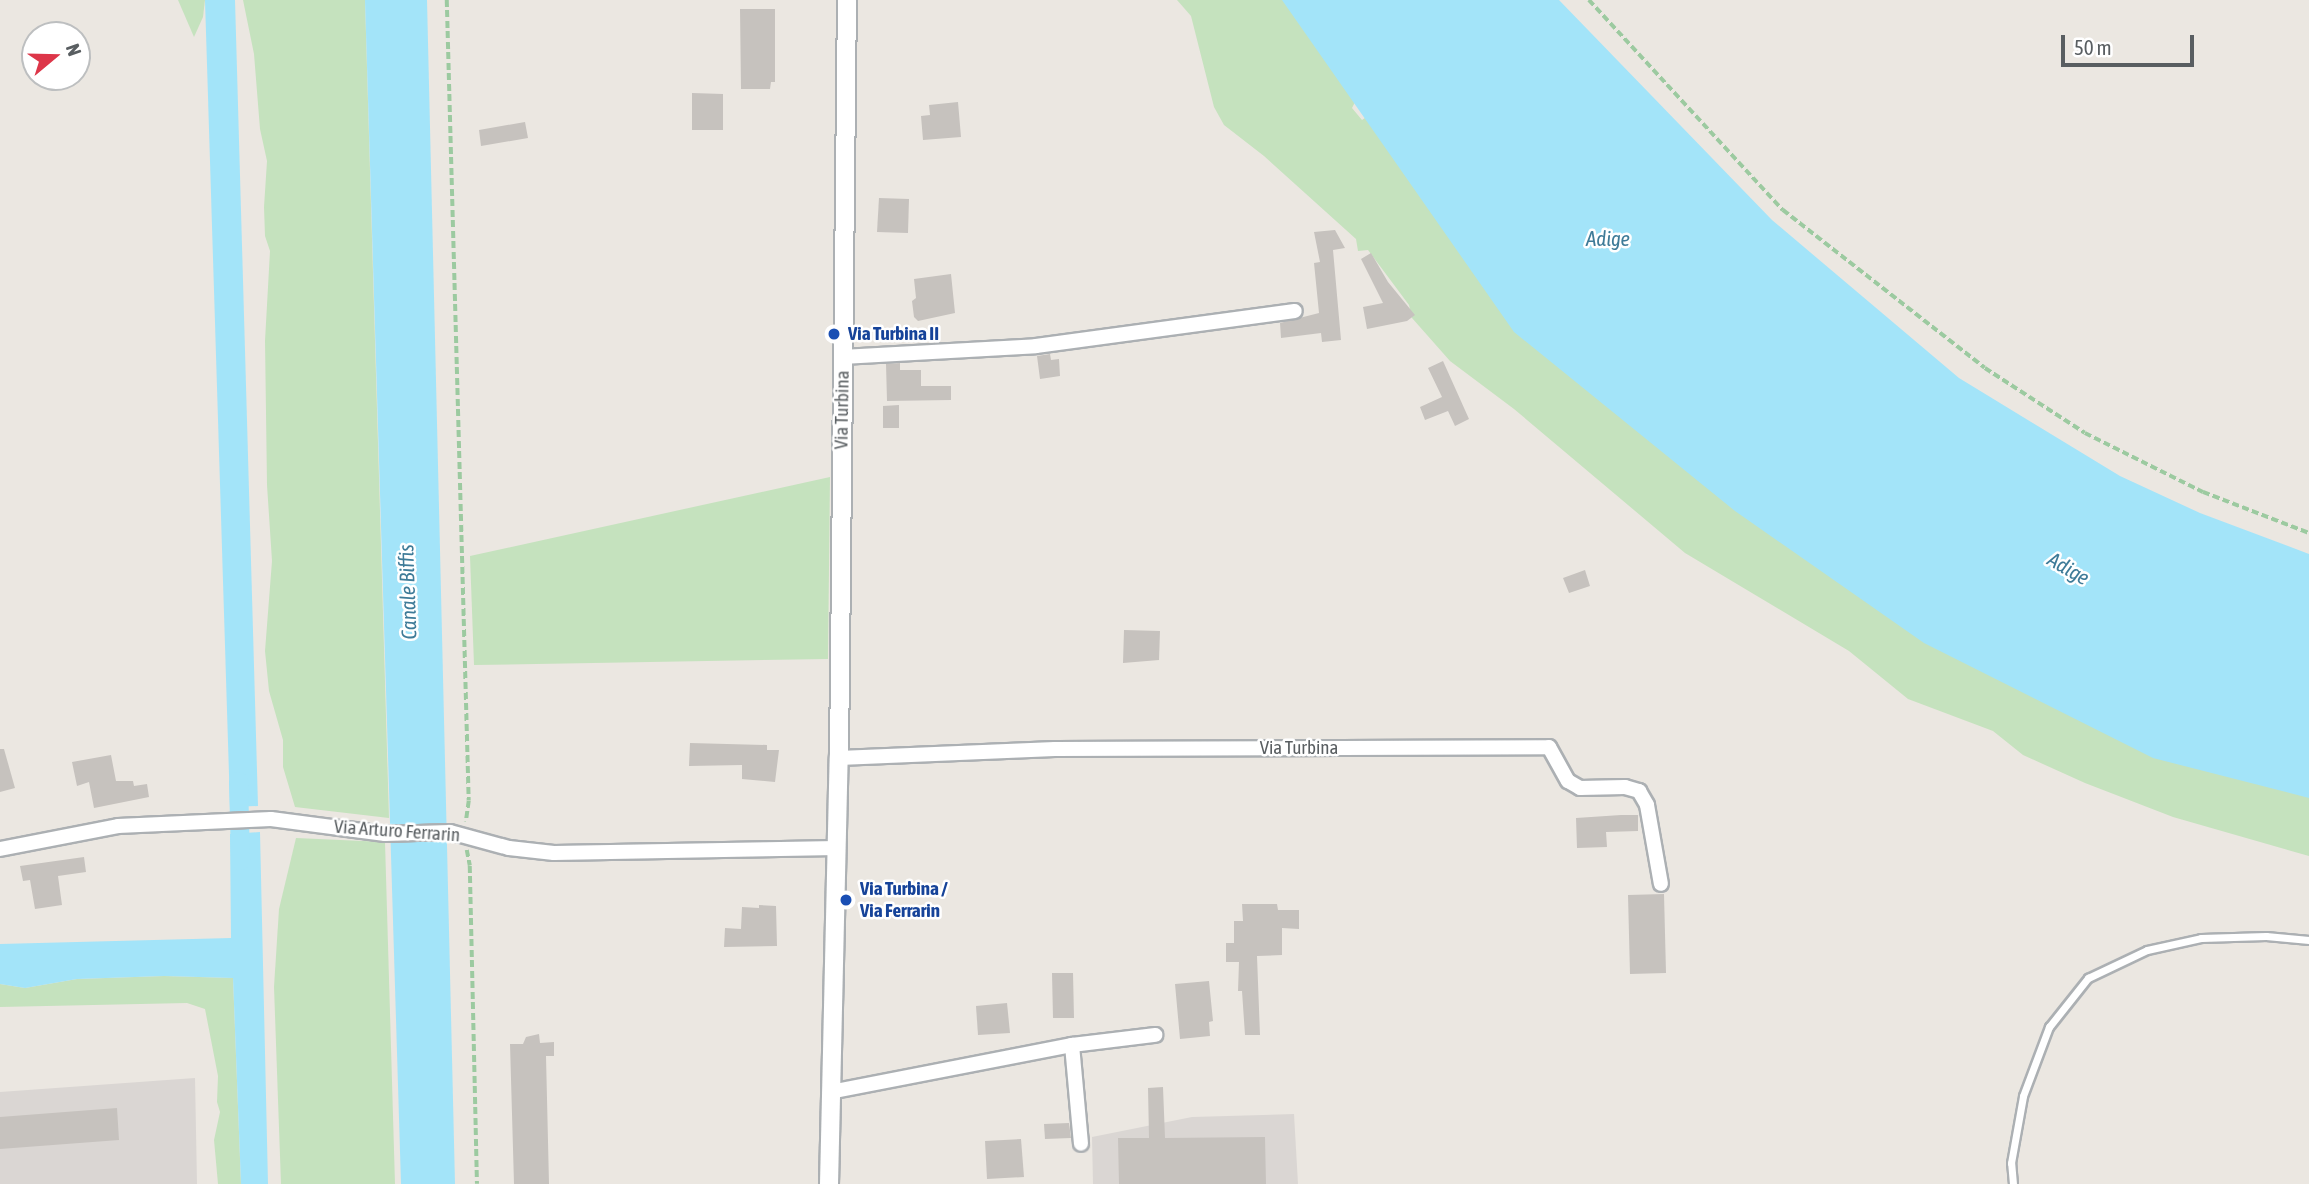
<!DOCTYPE html>
<style>
body{margin:0}
#map{position:relative;width:2309px;height:1184px;overflow:hidden;background:#ebe7e1;font-family:"Asap Condensed",sans-serif}
div>[style]{position:absolute}
.industrial>*{inset:0;background:#dad6d3}
.green>*{inset:0;background:#c5e2be}
.water>*{inset:0;background:#a3e4f9}
.canal>*{height:19px;margin:-9.5px;padding:0 9.5px;transform-origin:9.5px;border-radius:9.5px;background:#a3e4f9}
.building>*{inset:0;background:#c6c2be}
.path>*{height:3.5px;margin-top:-1.75px;transform-origin:0;background:repeating-linear-gradient(90deg,#9ccaa0 0 7px,transparent 0 10.5px)}
.roads{filter:drop-shadow(2px 0 #acb0b3) drop-shadow(-2px 0 #acb0b3) drop-shadow(0 2px #acb0b3) drop-shadow(0 -2px #acb0b3)}
.service>*{height:7px;margin:-3.5px;padding:0 3.5px;transform-origin:3.5px;border-radius:3.5px;background:#fff}
.minor>*{height:14px;margin:-7px;padding:0 7px;transform-origin:7px;border-radius:7px;background:#fff}
.tertiary>*{height:18px;margin:-9px;padding:0 9px;transform-origin:9px;border-radius:9px;background:#fff}
.dots>*{width:19px;height:19px;translate:-50% -50%;box-sizing:border-box;border:4px solid #fff;border-radius:50%}
span{translate:-50% -50%;white-space:nowrap;text-align:center;line-height:1.15;-webkit-text-stroke:5px #fff;paint-order:stroke}
.transit-label{font-size:19px;color:#164399;font-weight:700}
.left{translate:0 -50%;text-align:left}
.street-label{font-size:19px;color:#595e61}
.water-label{font-size:21px;color:#3e7b98;font-style:italic}
.north{position:absolute;left:21px;top:21px;width:70px;height:70px;box-sizing:border-box;background:#fff;border:2px solid #bdbfc0;border-radius:50%;rotate:71deg;font-size:19px;font-weight:700;line-height:28px;text-align:center;color:#595e61}
.north::after{content:'';display:block;margin:auto;width:24px;height:32px;background:#dd3649;clip-path:polygon(50% 0,100% 100%,50% 72%,0 100%)}
.scale{position:absolute;left:2061px;top:35px;width:133px;height:32px;box-sizing:border-box;border:4px solid #595e61;border-top:0;padding-left:9px;font-size:21px;line-height:24px;white-space:nowrap;color:#595e61;-webkit-text-stroke:5px #fff;paint-order:stroke}
</style>
<div id="map">
<div class="industrial">
<i style="clip-path:polygon(195px 1078px,197px 1184px,0 1184px,0 1092px)"></i>
<i style="clip-path:polygon(1294px 1114px,1298px 1184px,1093px 1184px,1092px 1137px,1192px 1117px)"></i>
</div>
<div class="green">
<i style="clip-path:polygon(178px 0,205px 0,203px 17px,194px 37px)"></i>
<i style="clip-path:polygon(243px 0,365px 0,389px 818px,295px 807px,283px 767px,283px 740px,269px 691px,265px 651px,272px 561px,267px 485px,265px 341px,270px 251px,265px 236px,264px 207px,267px 161px,260px 129px,254px 54px)"></i>
<i style="clip-path:polygon(1177px 0,1327px 0,1369px 75px,1352px 108px,1362px 120px,1378px 109px,2309px 769px,2309px 856px,2173px 817px,2085px 783px,2023px 755px,1993px 731px,1908px 699px,1849px 651px,1685px 553px,1514px 409px,1450px 361px,1412px 318px,1409px 305px,1368px 250px,1358px 251px,1356px 239px,1264px 156px,1224px 125px,1214px 107px,1191px 16px)"></i>
<i style="clip-path:polygon(830px 477px,828px 659px,474px 665px,470px 556px)"></i>
<i style="clip-path:polygon(296px 838px,385px 842px,395px 1184px,281px 1184px,274px 987px,279px 909px)"></i>
<i style="clip-path:polygon(164px 976px,233px 978px,241px 1184px,218px 1184px,214px 1140px,220px 1112px,217px 1102px,218px 1076px,205px 1009px,187px 1003px,0 1007px,0 984px,25px 988px,77px 979px)"></i>
</div>
<div class="water">
<i style="clip-path:polygon(205px 0,235px 0,258px 806px,230px 807px)"></i>
<i style="clip-path:polygon(365px 0,427px 0,455px 1184px,401px 1184px)"></i>
<i style="clip-path:polygon(1282px 0,1559px 0,1772px 220px,1959px 378px,2120px 476px,2200px 513px,2309px 554px,2309px 798px,2153px 758px,1924px 643px,1735px 511px,1514px 332px)"></i>
<i style="clip-path:polygon(260px 832px,268px 1184px,241px 1184px,233px 978px,164px 976px,77px 979px,25px 988px,0 984px,0 944px,231px 938px,230px 834px)"></i>
</div>
<div class="canal">
<i style="left:238px;top:781px;width:79px;rotate:88.5deg"></i>
</div>
<div class="building">
<i style="clip-path:polygon(740px 9px,775px 9px,775px 82px,771px 82px,770px 89px,741px 89px)"></i>
<i style="clip-path:polygon(692px 93px,723px 94px,723px 130px,692px 130px)"></i>
<i style="clip-path:polygon(958px 102px,961px 137px,923px 140px,921px 116px,930px 115px,929px 105px)"></i>
<i style="clip-path:polygon(525px 122px,528px 138px,481px 146px,479px 130px)"></i>
<i style="clip-path:polygon(879px 198px,909px 199px,908px 233px,877px 232px)"></i>
<i style="clip-path:polygon(1335px 230px,1345px 248px,1333px 250px,1341px 340px,1322px 342px,1321px 333px,1281px 338px,1280px 323px,1319px 313px,1314px 263px,1320px 262px,1314px 232px)"></i>
<i style="clip-path:polygon(1371px 253px,1388px 282px,1415px 315px,1407px 321px,1367px 329px,1363px 307px,1383px 303px,1361px 259px)"></i>
<i style="clip-path:polygon(951px 274px,955px 313px,918px 321px,914px 317px,912px 301px,916px 298px,914px 279px)"></i>
<i style="clip-path:polygon(1050px 354px,1051px 360px,1059px 359px,1060px 376px,1040px 379px,1037px 356px)"></i>
<i style="clip-path:polygon(1443px 361px,1469px 419px,1455px 426px,1448px 411px,1425px 420px,1420px 407px,1442px 397px,1428px 368px)"></i>
<i style="clip-path:polygon(900px 363px,900px 370px,921px 370px,921px 386px,951px 386px,951px 400px,887px 401px,886px 364px)"></i>
<i style="clip-path:polygon(899px 405px,899px 428px,883px 428px,883px 406px)"></i>
<i style="clip-path:polygon(1585px 570px,1590px 586px,1569px 593px,1563px 578px)"></i>
<i style="clip-path:polygon(1124px 630px,1160px 631px,1159px 660px,1123px 663px)"></i>
<i style="clip-path:polygon(690px 743px,767px 745px,767px 750px,779px 750px,775px 782px,742px 779px,742px 765px,689px 766px)"></i>
<i style="clip-path:polygon(0 749px,4px 749px,15px 788px,0 792px)"></i>
<i style="clip-path:polygon(111px 755px,116px 781px,133px 781px,134px 786px,147px 784px,149px 797px,94px 808px,89px 782px,77px 786px,72px 762px)"></i>
<i style="clip-path:polygon(1621px 815px,1638px 815px,1638px 831px,1606px 832px,1607px 847px,1577px 848px,1576px 818px)"></i>
<i style="clip-path:polygon(84px 857px,86px 872px,58px 876px,62px 905px,35px 909px,30px 880px,23px 881px,20px 866px)"></i>
<i style="clip-path:polygon(1664px 894px,1666px 973px,1630px 974px,1628px 895px)"></i>
<i style="clip-path:polygon(1242px 904px,1277px 904px,1278px 910px,1299px 910px,1299px 929px,1282px 928px,1282px 955px,1257px 956px,1260px 1035px,1245px 1035px,1242px 991px,1238px 991px,1239px 962px,1226px 962px,1226px 943px,1234px 943px,1234px 921px,1243px 921px)"></i>
<i style="clip-path:polygon(759px 905px,776px 906px,777px 946px,724px 947px,725px 928px,741px 929px,742px 907px,759px 908px)"></i>
<i style="clip-path:polygon(1052px 973px,1073px 973px,1074px 1018px,1053px 1018px)"></i>
<i style="clip-path:polygon(1209px 981px,1213px 1021px,1209px 1022px,1210px 1036px,1180px 1039px,1175px 984px)"></i>
<i style="clip-path:polygon(1007px 1003px,1010px 1033px,978px 1035px,976px 1006px)"></i>
<i style="clip-path:polygon(539px 1034px,540px 1043px,554px 1042px,554px 1056px,546px 1056px,549px 1184px,514px 1184px,510px 1044px,523px 1044px,526px 1037px)"></i>
<i style="clip-path:polygon(1163px 1087px,1165px 1138px,1265px 1137px,1266px 1184px,1119px 1184px,1118px 1138px,1149px 1138px,1148px 1088px)"></i>
<i style="clip-path:polygon(117px 1108px,119px 1140px,0 1149px,0 1117px)"></i>
<i style="clip-path:polygon(1069px 1123px,1071px 1138px,1045px 1139px,1044px 1124px)"></i>
<i style="clip-path:polygon(1021px 1139px,1024px 1177px,987px 1179px,985px 1141px)"></i>
</div>
<div class="path">
<i style="left:447px;top:0;width:801px;rotate:88.43deg"></i>
<i style="left:469px;top:801px;width:21px;rotate:98deg"></i>
<i style="left:1589px;top:0;width:286px;rotate:47.3deg"></i>
<i style="left:1783px;top:210px;width:256px;rotate:38deg"></i>
<i style="left:1985px;top:368px;width:119px;rotate:33deg"></i>
<i style="left:2085px;top:433px;width:132px;rotate:26.6deg"></i>
<i style="left:2203px;top:492px;width:114px;rotate:21.1deg"></i>
<i style="left:467px;top:850px;width:16px;rotate:79deg"></i>
<i style="left:470px;top:866px;width:318px;rotate:88.7deg"></i>
</div>
<div class="roads">
<div class="service">
<i style="left:2013px;top:1184px;width:21px;rotate:-95deg"></i>
<i style="left:2011px;top:1163px;width:68px;rotate:-79.8deg"></i>
<i style="left:2023px;top:1096px;width:74px;rotate:-69.4deg"></i>
<i style="left:2049px;top:1027px;width:63px;rotate:-51.5deg"></i>
<i style="left:2088px;top:978px;width:65px;rotate:-25.4deg"></i>
<i style="left:2147px;top:950px;width:55px;rotate:-12.5deg"></i>
<i style="left:2201px;top:938px;width:65px;rotate:-1.8deg"></i>
<i style="left:2266px;top:936px;width:43px;rotate:5.3deg"></i>
</div>
<div class="minor">
<i style="left:842px;top:357px;width:194px;rotate:-3.2deg"></i>
<i style="left:1036px;top:346px;width:261px;rotate:-7.7deg"></i>
<i style="left:839px;top:758px;width:216px;rotate:-2.4deg"></i>
<i style="left:1055px;top:749px;width:494px;rotate:-0.2deg"></i>
<i style="left:1549px;top:747px;width:39px;rotate:61deg"></i>
<i style="left:1568px;top:781px;width:14px;rotate:30deg"></i>
<i style="left:1580px;top:788px;width:45px;rotate:-1.3deg"></i>
<i style="left:1625px;top:787px;width:15px;rotate:16deg"></i>
<i style="left:1639px;top:791px;width:16px;rotate:60deg"></i>
<i style="left:1647px;top:805px;width:80px;rotate:80deg"></i>
<i style="left:0;top:849px;width:120px;rotate:-11deg"></i>
<i style="left:118px;top:826px;width:153px;rotate:-2.6deg"></i>
<i style="left:271px;top:819px;width:115px;rotate:7.5deg"></i>
<i style="left:385px;top:834px;width:65px;rotate:-1.8deg"></i>
<i style="left:450px;top:832px;width:61px;rotate:15.2deg"></i>
<i style="left:509px;top:848px;width:45px;rotate:6.3deg"></i>
<i style="left:554px;top:853px;width:283px;rotate:-1deg"></i>
<i style="left:1072px;top:1045px;width:99px;rotate:84.8deg"></i>
<i style="left:830px;top:1092px;width:247px;rotate:-11deg"></i>
<i style="left:1072px;top:1045px;width:84px;rotate:-6.9deg"></i>
</div>
<div class="tertiary">
<i style="left:829px;top:1184px;width:426px;rotate:-88.7deg"></i>
<i style="left:839px;top:758px;width:758px;rotate:-89.4deg"></i>
</div>
</div>
<div class="dots">
<i style="left:834px;top:334px;background:#1a4fb4"></i>
<i style="left:846px;top:900px;background:#1a4fb4"></i>
</div>
<div class="transit-label">
<span class="left" style="left:848px;top:334px">Via Turbina II</span>
<span class="left" style="left:860px;top:900px">Via Turbina /<br>Via Ferrarin</span>
</div>
<div class="street-label">
<span style="left:842px;top:410px;rotate:-89deg">Via Turbina</span>
<span style="left:1299px;top:748px">Via Turbina</span>
<span style="left:397px;top:831px;rotate:4deg">Via Arturo Ferrarin</span>
</div>
<div class="water-label">
<span style="left:1608px;top:238px">Adige</span>
<span style="left:2069px;top:568px;rotate:30deg">Adige</span>
<span style="left:407px;top:592px;rotate:-92deg">Canale Biffis</span>
</div>
<div class="north">N</div>
<div class="scale">50 m</div>
</div>
